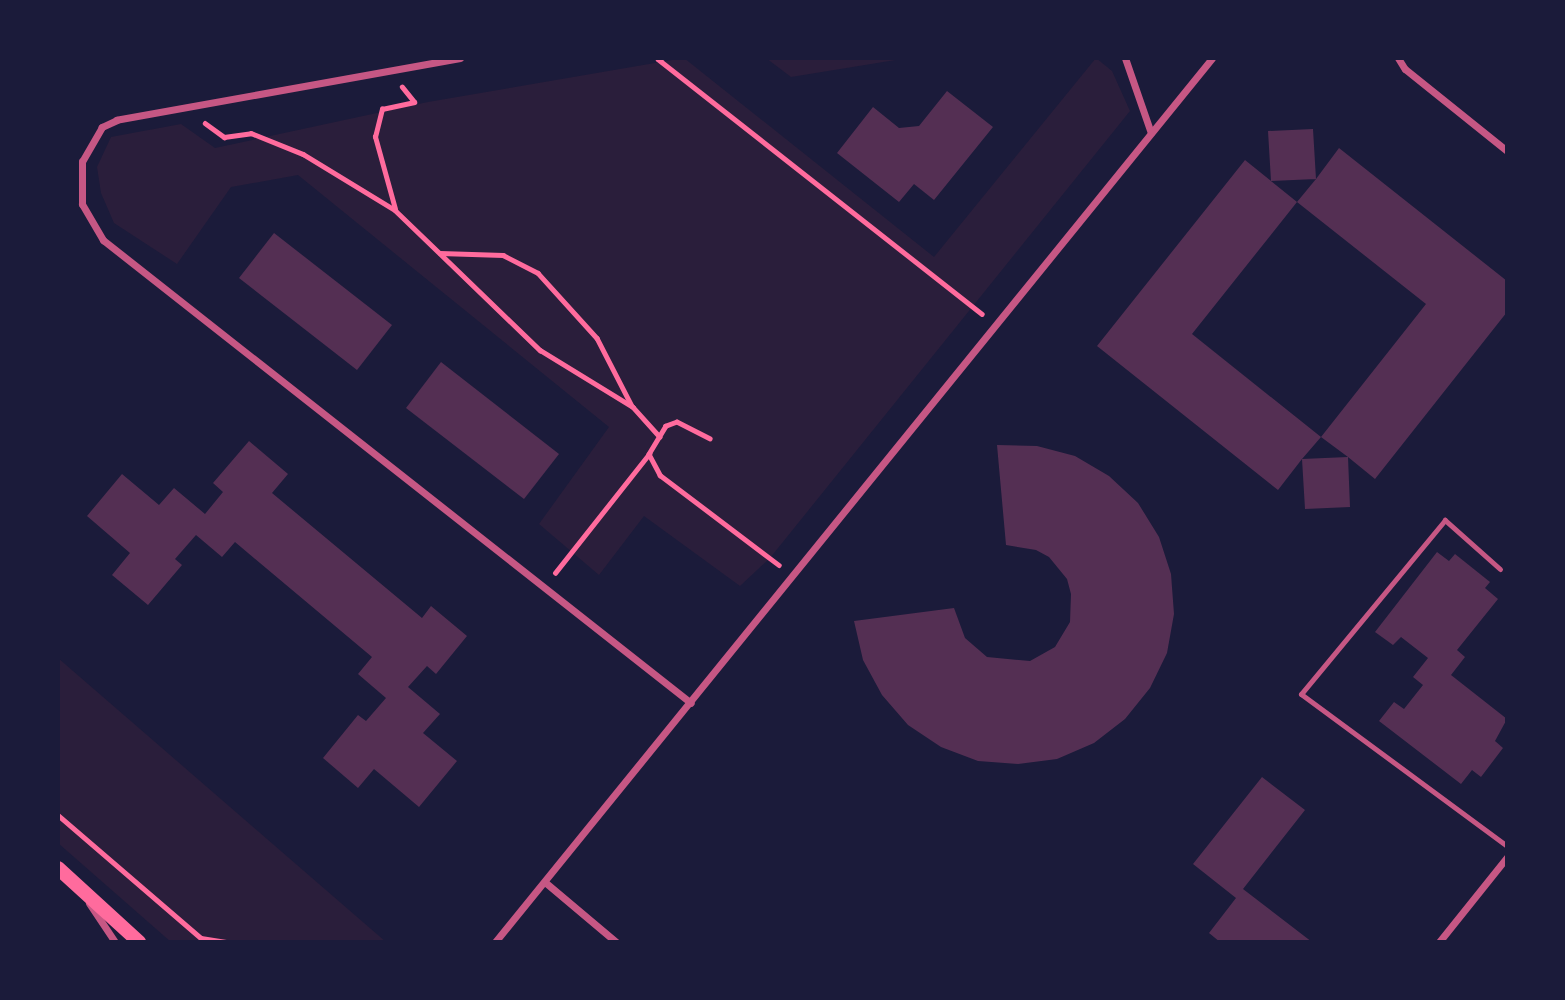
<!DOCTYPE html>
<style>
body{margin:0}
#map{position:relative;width:1565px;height:1000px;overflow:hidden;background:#1b1b3a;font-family:Roboto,sans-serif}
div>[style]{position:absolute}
.green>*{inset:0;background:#2a1e3b}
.building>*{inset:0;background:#542f53}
.path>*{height:4.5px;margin:-2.25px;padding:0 2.25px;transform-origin:2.25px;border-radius:2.25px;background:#ff6b9d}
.service>*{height:5px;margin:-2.5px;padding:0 2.5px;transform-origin:2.5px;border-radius:2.5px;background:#c65784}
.minor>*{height:7px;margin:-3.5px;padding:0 3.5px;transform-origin:3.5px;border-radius:3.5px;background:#c65784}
.secondary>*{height:14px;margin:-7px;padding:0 7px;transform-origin:7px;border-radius:7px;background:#ff6b9d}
span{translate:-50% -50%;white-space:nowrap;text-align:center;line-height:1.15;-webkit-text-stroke:5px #1b1b3a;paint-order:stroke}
.frame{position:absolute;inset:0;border:60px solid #1b1b3a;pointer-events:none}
</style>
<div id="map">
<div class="green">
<i style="clip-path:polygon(684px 58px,934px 257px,1096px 58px,1112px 71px,1130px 111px,770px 558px,740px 586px,644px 516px,599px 575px,539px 524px,609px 427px,298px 175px,231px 187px,177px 264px,114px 223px,101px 193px,97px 167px,111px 137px,181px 124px,215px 148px,428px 102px)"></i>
<i style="clip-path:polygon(766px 58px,908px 58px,791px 77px)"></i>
<i style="clip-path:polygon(58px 658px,386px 942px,171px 942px,58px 843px)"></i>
</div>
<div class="building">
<i style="clip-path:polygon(947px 91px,993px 127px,934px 200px,914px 184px,899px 202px,837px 153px,873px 107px,899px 128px,919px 126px)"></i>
<i style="clip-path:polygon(evenodd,1313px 129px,1316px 179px,1339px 148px,1507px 281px,1507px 312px,1375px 479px,1348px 457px,1350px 507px,1305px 509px,1302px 459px,1278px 490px,1097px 346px,1245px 160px,1297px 202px,1192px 334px,1321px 437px,1426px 304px,1297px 202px,1316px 179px,1271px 181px,1268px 131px,1313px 129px,1321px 437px,1348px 457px,1302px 459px,1321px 437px)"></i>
<i style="clip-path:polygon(274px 233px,392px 325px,357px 370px,239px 278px)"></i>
<i style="clip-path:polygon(441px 362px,559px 454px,524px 499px,406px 408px)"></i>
<i style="clip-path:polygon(249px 441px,288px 474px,272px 493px,422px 618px,431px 606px,467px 636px,436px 674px,427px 666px,408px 687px,440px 714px,423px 733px,457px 761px,419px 807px,374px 769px,358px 788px,323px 758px,358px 715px,366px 721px,386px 698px,358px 674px,372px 657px,235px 542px,222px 557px,196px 535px,175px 559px,182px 565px,148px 605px,112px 575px,130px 553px,87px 516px,122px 474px,159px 505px,174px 488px,205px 514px,223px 492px,213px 483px)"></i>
<i style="clip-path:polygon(997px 445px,1037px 446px,1075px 456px,1109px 476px,1138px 503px,1159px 537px,1171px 574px,1174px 614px,1167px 653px,1150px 688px,1125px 719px,1094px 743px,1057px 759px,1018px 764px,978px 761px,941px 747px,908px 725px,882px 695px,863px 660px,854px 621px,954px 608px,965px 638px,987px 657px,1030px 661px,1055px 647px,1070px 622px,1071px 594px,1067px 579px,1049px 557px,1036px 550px,1006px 545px)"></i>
<i style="clip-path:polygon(1437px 552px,1449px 561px,1455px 554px,1490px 582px,1485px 588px,1498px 599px,1457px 650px,1465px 657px,1451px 675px,1507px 719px,1495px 741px,1503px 748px,1481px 777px,1472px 770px,1461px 784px,1379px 721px,1394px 702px,1404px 709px,1423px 685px,1413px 677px,1428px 658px,1401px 637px,1393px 645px,1375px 632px)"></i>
<i style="clip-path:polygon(1262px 777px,1305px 810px,1243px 889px,1312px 942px,1220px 942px,1209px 933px,1236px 898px,1193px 864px)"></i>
</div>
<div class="path">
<i style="left:663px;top:58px;width:5px;rotate:169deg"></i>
<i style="left:658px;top:59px;width:412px;rotate:38.2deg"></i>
<i style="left:205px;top:123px;width:24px;rotate:36deg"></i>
<i style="left:224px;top:137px;width:27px;rotate:-8deg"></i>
<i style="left:251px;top:133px;width:56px;rotate:22deg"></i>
<i style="left:303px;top:154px;width:108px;rotate:31.3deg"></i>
<i style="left:395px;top:210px;width:202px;rotate:44deg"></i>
<i style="left:540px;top:350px;width:109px;rotate:31.5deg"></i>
<i style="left:633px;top:407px;width:40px;rotate:48deg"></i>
<i style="left:395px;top:209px;width:75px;rotate:-105.5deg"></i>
<i style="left:375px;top:137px;width:29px;rotate:-76deg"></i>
<i style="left:382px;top:109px;width:33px;rotate:-12deg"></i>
<i style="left:414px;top:102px;width:19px;rotate:-129deg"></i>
<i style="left:440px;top:253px;width:63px;rotate:1.8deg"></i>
<i style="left:503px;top:255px;width:39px;rotate:27deg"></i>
<i style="left:538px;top:273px;width:88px;rotate:47.8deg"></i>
<i style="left:597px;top:338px;width:76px;rotate:62.8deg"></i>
<i style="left:710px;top:439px;width:37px;rotate:-153deg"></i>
<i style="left:677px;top:422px;width:12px;rotate:160deg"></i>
<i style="left:666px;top:426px;width:33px;rotate:121deg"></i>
<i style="left:649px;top:454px;width:24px;rotate:62deg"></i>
<i style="left:660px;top:475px;width:149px;rotate:37.1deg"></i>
<i style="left:555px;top:573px;width:152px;rotate:-51.7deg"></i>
<i style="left:58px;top:815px;width:189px;rotate:40.7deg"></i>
<i style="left:201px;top:938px;width:25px;rotate:9deg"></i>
</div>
<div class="service">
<i style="left:1500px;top:569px;width:74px;rotate:-138.3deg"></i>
<i style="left:1445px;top:520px;width:226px;rotate:129.6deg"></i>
<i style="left:1301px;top:694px;width:256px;rotate:36.4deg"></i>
</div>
<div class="minor">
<i style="left:460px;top:58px;width:349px;rotate:169.8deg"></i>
<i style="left:117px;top:120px;width:17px;rotate:155deg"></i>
<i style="left:102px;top:127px;width:39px;rotate:120deg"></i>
<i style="left:82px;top:161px;width:43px;rotate:90deg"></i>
<i style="left:82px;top:204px;width:42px;rotate:59.7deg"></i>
<i style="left:103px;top:240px;width:748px;rotate:38.22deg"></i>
<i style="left:1125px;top:58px;width:79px;rotate:70.9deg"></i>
<i style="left:1398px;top:58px;width:13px;rotate:58deg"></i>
<i style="left:1405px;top:69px;width:131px;rotate:38.8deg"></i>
<i style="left:546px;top:883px;width:92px;rotate:40.1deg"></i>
<i style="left:89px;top:903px;width:47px;rotate:56.3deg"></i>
<i style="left:495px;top:942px;width:1138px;rotate:-50.95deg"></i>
<i style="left:1439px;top:942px;width:109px;rotate:-51.3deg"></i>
</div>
<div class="secondary">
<i style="left:58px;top:868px;width:110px;rotate:42.4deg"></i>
</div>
<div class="frame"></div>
</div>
